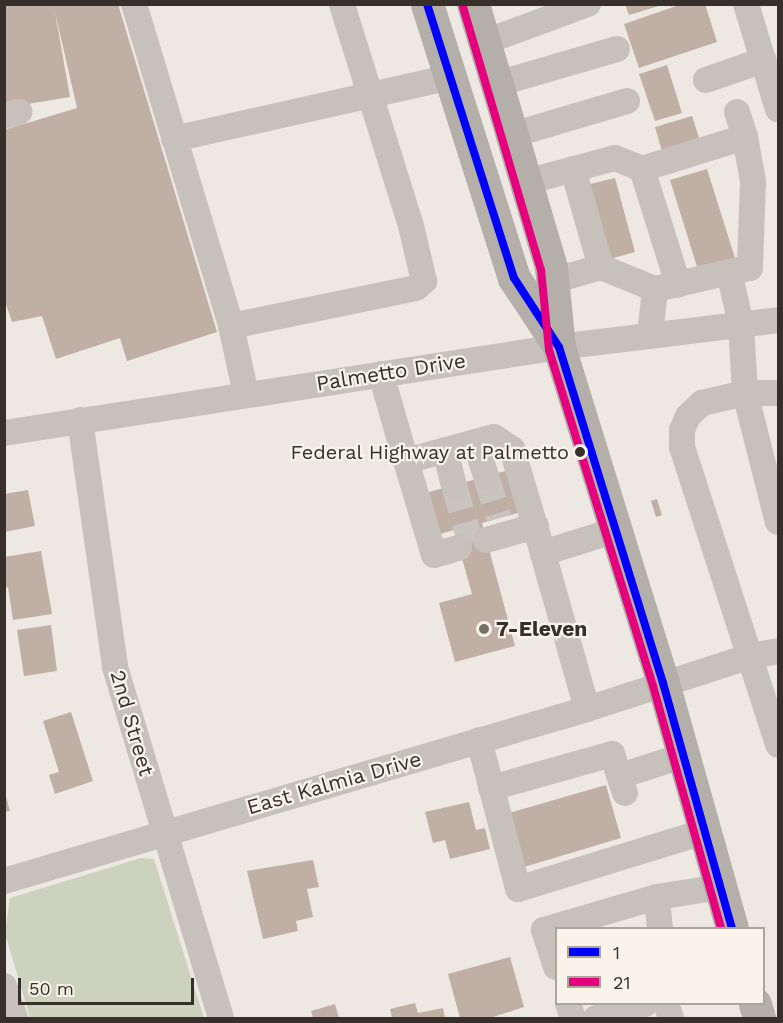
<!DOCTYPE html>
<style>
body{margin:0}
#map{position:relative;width:783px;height:1023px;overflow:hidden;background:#ede9e2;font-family:"Work Sans",sans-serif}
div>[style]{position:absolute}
.green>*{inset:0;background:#ccd2bd}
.building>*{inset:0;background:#c0afa4}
.minor-tunnel>*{height:26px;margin-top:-13px;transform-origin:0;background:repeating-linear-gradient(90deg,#c9c4bd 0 26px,transparent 0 39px)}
.minor>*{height:26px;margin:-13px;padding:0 13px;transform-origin:13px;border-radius:13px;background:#c6c1bb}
.major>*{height:33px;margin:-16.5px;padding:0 16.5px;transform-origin:16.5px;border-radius:16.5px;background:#b5afaa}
.bus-1>*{height:8px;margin:-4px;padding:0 4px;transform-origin:4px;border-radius:4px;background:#00f}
.bus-2>*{height:8px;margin:-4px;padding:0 4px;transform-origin:4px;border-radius:4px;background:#e5007d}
.dots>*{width:16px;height:16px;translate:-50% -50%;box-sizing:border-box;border:3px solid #f9f3ea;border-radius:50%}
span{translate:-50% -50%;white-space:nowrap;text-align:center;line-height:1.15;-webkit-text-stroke:4.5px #f9f3ea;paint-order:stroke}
.bus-label{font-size:20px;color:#372f29}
.right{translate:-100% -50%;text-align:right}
.street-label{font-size:21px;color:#372f29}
.poi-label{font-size:21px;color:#372f29;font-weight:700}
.left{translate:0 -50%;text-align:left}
.frame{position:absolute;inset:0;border:6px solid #372f29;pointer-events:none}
.legend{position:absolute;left:555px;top:927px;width:210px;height:78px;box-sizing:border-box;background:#f9f3ea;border:2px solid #aba59d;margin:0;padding:8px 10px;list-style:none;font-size:18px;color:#372f29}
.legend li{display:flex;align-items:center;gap:12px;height:30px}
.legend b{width:30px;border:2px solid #aba59d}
.scale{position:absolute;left:18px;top:978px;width:176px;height:27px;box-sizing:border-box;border:3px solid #372f29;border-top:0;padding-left:8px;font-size:18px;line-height:21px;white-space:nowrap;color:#372f29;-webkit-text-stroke:4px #f9f3ea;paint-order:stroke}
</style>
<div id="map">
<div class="green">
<i style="clip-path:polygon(141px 858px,154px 859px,204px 1018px,30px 1018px,5px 933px,10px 898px)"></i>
</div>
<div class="building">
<i style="clip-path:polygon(4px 4px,118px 4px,217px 332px,127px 361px,120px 338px,56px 359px,42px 316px,12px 322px,4px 298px,4px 130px,77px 108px,55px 12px,70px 97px,4px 108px)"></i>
<i style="clip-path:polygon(625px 4px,662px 4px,662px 5px,629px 15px)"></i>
<i style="clip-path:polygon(682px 4px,705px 4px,717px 42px,639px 68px,624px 24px)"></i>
<i style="clip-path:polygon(667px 65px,682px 113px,655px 121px,639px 74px)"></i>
<i style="clip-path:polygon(692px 116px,701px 144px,663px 155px,655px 127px)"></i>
<i style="clip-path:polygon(707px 169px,735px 258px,698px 270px,670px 180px)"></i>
<i style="clip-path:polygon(615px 178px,635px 252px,610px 259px,590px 184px)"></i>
<i style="clip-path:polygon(509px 470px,521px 512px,482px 523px,515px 646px,455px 662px,439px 603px,472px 594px,454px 530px,440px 534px,429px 492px)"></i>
<i style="clip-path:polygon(28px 490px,35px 526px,4px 532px,4px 494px)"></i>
<i style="clip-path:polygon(657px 499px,662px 515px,656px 517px,651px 501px)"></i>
<i style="clip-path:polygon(41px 551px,52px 614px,13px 620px,8px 587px,4px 588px,4px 557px)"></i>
<i style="clip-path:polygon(51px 625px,57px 671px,24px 676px,17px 630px)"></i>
<i style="clip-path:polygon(71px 712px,93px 781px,55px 794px,49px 775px,59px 772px,43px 721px)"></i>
<i style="clip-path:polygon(606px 785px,621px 838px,524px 867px,509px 813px)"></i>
<i style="clip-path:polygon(4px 789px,10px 811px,4px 812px)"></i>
<i style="clip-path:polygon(469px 802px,476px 830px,485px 828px,490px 849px,450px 859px,445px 840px,433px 843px,425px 812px)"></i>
<i style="clip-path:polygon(313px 860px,319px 887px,307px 889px,313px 917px,296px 921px,298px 931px,263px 939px,247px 871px)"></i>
<i style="clip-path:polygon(510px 957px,524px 1007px,490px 1018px,460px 1018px,448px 974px)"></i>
<i style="clip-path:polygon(415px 1003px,418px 1013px,443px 1008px,445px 1018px,392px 1018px,390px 1009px)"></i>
<i style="clip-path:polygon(335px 1004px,339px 1018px,313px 1018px,311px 1011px)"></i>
</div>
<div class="minor-tunnel">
<i style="left:486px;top:476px;width:44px;rotate:72.8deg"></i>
<i style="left:454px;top:485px;width:61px;rotate:73.9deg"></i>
</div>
<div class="minor">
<i style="left:134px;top:4px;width:336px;rotate:73.2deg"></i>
<i style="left:231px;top:326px;width:70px;rotate:77.6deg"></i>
<i style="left:746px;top:4px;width:110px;rotate:73.1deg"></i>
<i style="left:485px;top:42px;width:110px;rotate:-20.3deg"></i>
<i style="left:706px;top:80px;width:61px;rotate:-19deg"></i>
<i style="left:497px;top:84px;width:125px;rotate:-16.3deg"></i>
<i style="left:737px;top:112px;width:26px;rotate:72deg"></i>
<i style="left:4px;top:116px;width:16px;rotate:-15deg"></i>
<i style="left:512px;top:135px;width:120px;rotate:-16.5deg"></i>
<i style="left:174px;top:139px;width:284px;rotate:-12.6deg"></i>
<i style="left:573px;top:169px;width:102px;rotate:74.1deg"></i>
<i style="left:601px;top:267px;width:58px;rotate:22.2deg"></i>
<i style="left:642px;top:169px;width:121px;rotate:72.6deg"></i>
<i style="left:678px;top:284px;width:24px;rotate:168deg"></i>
<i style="left:655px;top:289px;width:47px;rotate:96.1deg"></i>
<i style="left:526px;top:182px;width:92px;rotate:-15.1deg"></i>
<i style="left:615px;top:158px;width:29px;rotate:22deg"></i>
<i style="left:642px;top:169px;width:108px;rotate:-17.3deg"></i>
<i style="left:745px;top:137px;width:45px;rotate:79.7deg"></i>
<i style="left:753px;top:181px;width:87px;rotate:92deg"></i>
<i style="left:750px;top:268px;width:21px;rotate:169deg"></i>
<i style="left:729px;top:272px;width:53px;rotate:77deg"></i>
<i style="left:741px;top:324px;width:69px;rotate:86.7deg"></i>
<i style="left:745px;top:393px;width:44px;rotate:166.9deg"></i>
<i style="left:702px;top:403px;width:19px;rotate:137deg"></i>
<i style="left:688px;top:416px;width:15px;rotate:113deg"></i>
<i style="left:682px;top:430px;width:17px;rotate:90deg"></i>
<i style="left:682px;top:447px;width:313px;rotate:72.1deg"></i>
<i style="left:552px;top:281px;width:51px;rotate:-15.9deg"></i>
<i style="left:678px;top:284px;width:52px;rotate:-13.2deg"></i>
<i style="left:231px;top:326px;width:189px;rotate:-11.6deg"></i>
<i style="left:416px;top:288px;width:11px;rotate:-41deg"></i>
<i style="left:424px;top:281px;width:57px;rotate:-103.3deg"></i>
<i style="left:411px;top:226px;width:232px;rotate:-107.3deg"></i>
<i style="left:381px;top:374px;width:91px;rotate:74deg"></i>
<i style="left:406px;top:461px;width:91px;rotate:-15.3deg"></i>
<i style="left:494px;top:437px;width:22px;rotate:34deg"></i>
<i style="left:512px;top:449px;width:109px;rotate:73.4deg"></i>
<i style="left:778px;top:393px;width:33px;rotate:180deg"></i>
<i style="left:745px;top:393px;width:133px;rotate:75.7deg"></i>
<i style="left:80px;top:420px;width:249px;rotate:81.9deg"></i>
<i style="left:115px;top:667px;width:367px;rotate:73.2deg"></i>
<i style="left:4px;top:433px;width:562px;rotate:-8.81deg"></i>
<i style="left:559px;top:347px;width:221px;rotate:-7deg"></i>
<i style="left:475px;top:442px;width:36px;rotate:72deg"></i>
<i style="left:445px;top:450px;width:36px;rotate:76deg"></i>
<i style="left:406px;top:461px;width:98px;rotate:73.4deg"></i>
<i style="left:434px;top:555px;width:26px;rotate:-16deg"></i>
<i style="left:486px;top:540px;width:52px;rotate:-15.6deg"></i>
<i style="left:587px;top:709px;width:162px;rotate:-105.8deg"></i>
<i style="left:543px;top:553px;width:73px;rotate:-17.4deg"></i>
<i style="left:479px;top:740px;width:154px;rotate:75.3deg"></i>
<i style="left:518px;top:889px;width:194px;rotate:-17.1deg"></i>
<i style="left:620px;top:776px;width:68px;rotate:-17.9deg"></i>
<i style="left:491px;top:788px;width:126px;rotate:-15.7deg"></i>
<i style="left:612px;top:754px;width:41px;rotate:71.6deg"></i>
<i style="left:4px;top:881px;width:608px;rotate:-16.44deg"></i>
<i style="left:587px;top:709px;width:172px;rotate:-17.9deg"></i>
<i style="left:751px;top:656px;width:27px;rotate:-10deg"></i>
<i style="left:660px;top:928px;width:31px;rotate:-96deg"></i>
<i style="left:657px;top:897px;width:64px;rotate:-9deg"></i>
<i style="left:556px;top:967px;width:39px;rotate:-108deg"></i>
<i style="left:544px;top:930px;width:118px;rotate:-16.3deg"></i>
<i style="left:4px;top:986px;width:34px;rotate:71deg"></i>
<i style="left:568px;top:1004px;width:15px;rotate:70deg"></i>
<i style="left:666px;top:1004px;width:15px;rotate:70deg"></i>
<i style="left:596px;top:1018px;width:51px;rotate:-15.9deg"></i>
</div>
<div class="major">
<i style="left:427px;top:4px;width:287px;rotate:72.4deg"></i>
<i style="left:514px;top:278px;width:74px;rotate:56.5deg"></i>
<i style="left:473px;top:4px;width:275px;rotate:73.5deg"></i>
<i style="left:551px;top:268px;width:79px;rotate:84.2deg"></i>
<i style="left:559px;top:347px;width:352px;rotate:72.8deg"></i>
<i style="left:663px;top:683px;width:255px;rotate:74.3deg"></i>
<i style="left:755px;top:1004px;width:15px;rotate:74deg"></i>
</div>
<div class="bus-1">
<i style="left:427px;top:4px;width:287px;rotate:72.4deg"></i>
<i style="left:514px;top:278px;width:82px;rotate:56.9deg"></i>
<i style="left:559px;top:347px;width:352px;rotate:72.8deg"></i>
<i style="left:663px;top:683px;width:255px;rotate:74.3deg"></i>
</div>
<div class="bus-2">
<i style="left:463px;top:7px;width:274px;rotate:73.5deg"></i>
<i style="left:541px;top:270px;width:80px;rotate:84.3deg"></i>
<i style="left:549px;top:350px;width:352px;rotate:72.8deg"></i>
<i style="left:653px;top:686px;width:251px;rotate:74.3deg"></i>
</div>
<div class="dots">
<i style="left:580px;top:452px;background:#372f29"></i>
<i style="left:484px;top:629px;background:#77706a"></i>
</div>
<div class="bus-label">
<span class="right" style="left:569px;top:452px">Federal Highway at Palmetto</span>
</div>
<div class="street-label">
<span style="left:391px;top:372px;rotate:-9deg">Palmetto Drive</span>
<span style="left:132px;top:723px;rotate:74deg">2nd Street</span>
<span style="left:334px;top:783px;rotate:-16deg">East Kalmia Drive</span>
</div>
<div class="poi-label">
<span class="left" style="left:496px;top:629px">7-Eleven</span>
</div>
<div class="frame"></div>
<ul class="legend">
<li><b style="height:8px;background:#00f"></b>1</li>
<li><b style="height:8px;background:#e5007d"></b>21</li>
</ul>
<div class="scale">50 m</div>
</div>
